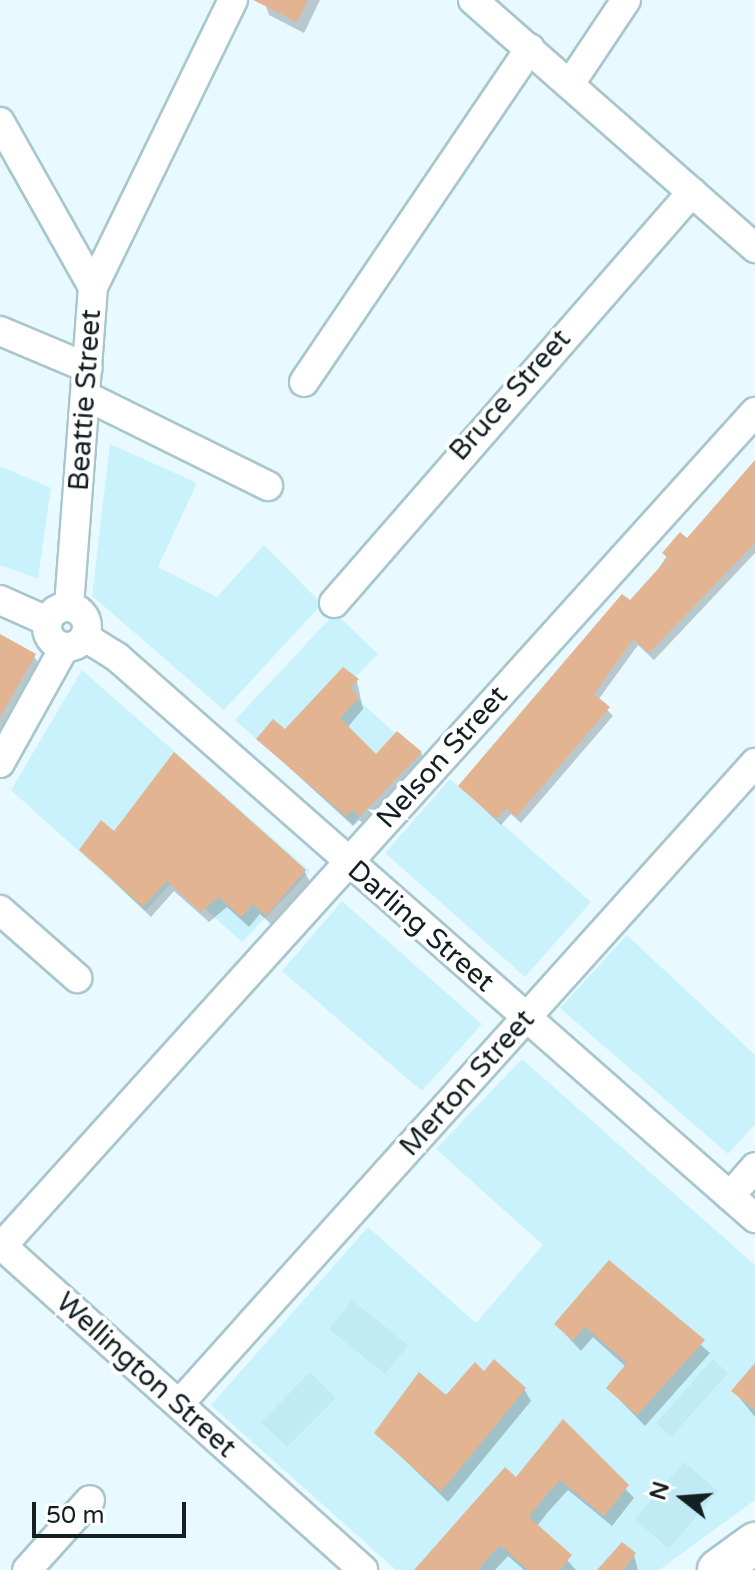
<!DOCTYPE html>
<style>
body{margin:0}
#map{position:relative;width:755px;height:1570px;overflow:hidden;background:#e8faff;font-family:"Varela Round",sans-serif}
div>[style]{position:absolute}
.built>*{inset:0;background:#caf2fc}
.green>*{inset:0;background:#c0ebf5}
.shadow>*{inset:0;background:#0003}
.building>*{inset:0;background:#e3b491}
.roads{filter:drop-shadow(2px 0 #a8c6cd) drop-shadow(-2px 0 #a8c6cd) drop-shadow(0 2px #a8c6cd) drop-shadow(0 -2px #a8c6cd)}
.minor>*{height:28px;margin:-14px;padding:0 14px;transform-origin:14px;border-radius:14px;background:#fff}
.minor>.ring{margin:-14px;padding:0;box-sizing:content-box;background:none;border:28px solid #fff;border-radius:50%}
.highway>*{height:40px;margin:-20px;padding:0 20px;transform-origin:20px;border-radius:20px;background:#fff}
span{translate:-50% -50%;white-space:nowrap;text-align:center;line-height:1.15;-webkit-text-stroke:8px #fff;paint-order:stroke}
.street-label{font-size:28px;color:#141f22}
.north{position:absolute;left:643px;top:1458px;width:80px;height:80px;-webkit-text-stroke:6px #fff;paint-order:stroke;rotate:287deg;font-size:22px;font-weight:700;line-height:32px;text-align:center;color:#141f22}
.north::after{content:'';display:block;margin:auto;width:28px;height:36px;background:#141f22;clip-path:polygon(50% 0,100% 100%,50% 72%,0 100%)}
.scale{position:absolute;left:32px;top:1502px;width:154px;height:36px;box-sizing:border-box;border:4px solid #141f22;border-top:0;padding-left:10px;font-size:24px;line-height:28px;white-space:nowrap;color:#141f22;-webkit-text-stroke:6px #fff;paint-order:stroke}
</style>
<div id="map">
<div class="built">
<i style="clip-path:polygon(110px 444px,197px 483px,158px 567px,217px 597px,264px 545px,322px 604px,224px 710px,92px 596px)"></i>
<i style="clip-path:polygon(0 466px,51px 488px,38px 579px,0 565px)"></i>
<i style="clip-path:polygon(335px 613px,378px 654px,345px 688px,415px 751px,353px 824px,235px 720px)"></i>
<i style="clip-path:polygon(82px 670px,310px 871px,242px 942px,174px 881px,145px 911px,11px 790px)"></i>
<i style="clip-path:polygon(450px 779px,591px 902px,525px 977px,385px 853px)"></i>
<i style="clip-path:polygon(342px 901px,482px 1024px,422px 1091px,282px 971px)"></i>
<i style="clip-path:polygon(627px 935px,755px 1055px,755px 1124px,728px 1154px,560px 1008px)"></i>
<i style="clip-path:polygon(522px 1059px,755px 1265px,755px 1500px,659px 1570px,396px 1570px,211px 1405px,368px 1227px,476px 1323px,543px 1245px,436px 1149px)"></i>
</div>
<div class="green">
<i style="clip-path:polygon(352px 1300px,408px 1345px,385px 1374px,329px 1329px)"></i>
<i style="clip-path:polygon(713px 1359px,728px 1373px,671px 1437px,656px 1423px)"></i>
<i style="clip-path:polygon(310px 1372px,336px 1398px,287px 1447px,261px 1422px)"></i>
<i style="clip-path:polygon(684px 1462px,718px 1491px,669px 1549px,635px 1519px)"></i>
</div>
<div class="shadow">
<i style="clip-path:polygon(264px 0,320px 0,304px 33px,269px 15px)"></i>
<i style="clip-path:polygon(755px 462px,755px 553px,654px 660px,638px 645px,598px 700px,613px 716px,521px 823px,511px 814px,501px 825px,461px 787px,652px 579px,680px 535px,687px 540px)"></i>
<i style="clip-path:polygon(0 648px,34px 656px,43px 671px,7px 735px,0 731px)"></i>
<i style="clip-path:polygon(357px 681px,363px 709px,347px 728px,376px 757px,421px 753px,427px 764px,367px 826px,359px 820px,353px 826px,258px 739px,286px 732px)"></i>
<i style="clip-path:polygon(115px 834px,304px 871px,311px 883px,273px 926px,260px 914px,249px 927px,227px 907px,209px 922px,174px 891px,151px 917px,81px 850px)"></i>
<i style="clip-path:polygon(609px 1263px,710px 1353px,645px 1426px,608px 1388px,626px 1367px,593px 1337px,581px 1351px,556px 1324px)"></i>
<i style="clip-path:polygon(755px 1366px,755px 1417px,734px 1391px)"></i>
<i style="clip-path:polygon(484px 1373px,524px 1389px,531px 1401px,448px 1502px,377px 1433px)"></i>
<i style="clip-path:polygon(563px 1422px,634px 1498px,612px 1526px,568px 1490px,548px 1512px,537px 1526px,576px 1570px,524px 1570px,508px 1556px,495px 1570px,417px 1570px,516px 1480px)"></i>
<i style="clip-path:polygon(634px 1555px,638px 1570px,600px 1570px)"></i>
</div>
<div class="building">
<i style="clip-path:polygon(253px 0,308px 0,297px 22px)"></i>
<i style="clip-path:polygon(755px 460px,755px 543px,649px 653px,633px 639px,594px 694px,610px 707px,516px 817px,506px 808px,496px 819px,458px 786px,622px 594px,630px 600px,668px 558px,662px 553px,680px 532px,687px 538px)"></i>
<i style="clip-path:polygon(0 634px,36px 654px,0 717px)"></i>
<i style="clip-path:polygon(343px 667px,359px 679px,350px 688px,359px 697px,340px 718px,376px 754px,397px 731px,422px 752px,360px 816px,352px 810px,346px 816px,256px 739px,273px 719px,285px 729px)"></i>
<i style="clip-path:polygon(174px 752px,306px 870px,266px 916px,253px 904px,241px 917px,219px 897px,201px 912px,167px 881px,143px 907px,79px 850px,101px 820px,114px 831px)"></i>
<i style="clip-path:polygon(609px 1260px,705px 1340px,637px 1415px,606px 1388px,627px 1363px,585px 1327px,573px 1341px,554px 1324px)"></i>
<i style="clip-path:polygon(494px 1359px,526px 1388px,441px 1492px,374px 1433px,419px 1372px,446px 1395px,475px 1362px,484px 1371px)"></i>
<i style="clip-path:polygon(755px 1363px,755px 1410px,731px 1391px)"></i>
<i style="clip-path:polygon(563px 1419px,629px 1485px,604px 1516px,560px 1480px,542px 1500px,529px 1517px,572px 1555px,560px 1570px,528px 1570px,500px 1545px,478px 1570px,414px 1570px,505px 1467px,516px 1477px)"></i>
<i style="clip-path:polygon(622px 1542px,636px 1553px,631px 1561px,623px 1570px,597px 1570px)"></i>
</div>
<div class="roads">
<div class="minor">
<i style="left:473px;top:0;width:376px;rotate:41.3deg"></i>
<i style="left:570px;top:84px;width:101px;rotate:-56.3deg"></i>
<i style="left:0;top:122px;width:189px;rotate:60.6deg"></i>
<i style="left:93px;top:287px;width:321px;rotate:94.3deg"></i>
<i style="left:93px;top:287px;width:319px;rotate:-64deg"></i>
<i style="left:0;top:331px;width:95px;rotate:22.8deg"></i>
<i style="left:304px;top:382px;width:403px;rotate:-55.9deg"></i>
<i style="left:86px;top:396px;width:203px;rotate:26.3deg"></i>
<i style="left:0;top:600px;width:51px;rotate:24.1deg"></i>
<i style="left:334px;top:603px;width:545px;rotate:-48.94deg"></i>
<i class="ring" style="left:47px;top:607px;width:12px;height:12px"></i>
<i style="left:85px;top:637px;width:38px;rotate:32deg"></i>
<i style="left:117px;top:657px;width:850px;rotate:41.33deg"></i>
<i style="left:0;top:763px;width:132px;rotate:-60.9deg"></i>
<i style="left:0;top:910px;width:103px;rotate:41.4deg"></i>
<i style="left:730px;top:1196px;width:38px;rotate:-49deg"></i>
<i style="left:0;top:1244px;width:488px;rotate:41.9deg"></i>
<i style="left:2px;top:1246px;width:1124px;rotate:-47.92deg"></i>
<i style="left:179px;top:1404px;width:862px;rotate:-48.06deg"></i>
<i style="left:27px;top:1570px;width:94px;rotate:-48deg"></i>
</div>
<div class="highway">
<i style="left:718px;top:1570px;width:46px;rotate:-36.1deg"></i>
</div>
</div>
<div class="street-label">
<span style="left:510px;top:395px;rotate:-48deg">Bruce Street</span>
<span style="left:85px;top:400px;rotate:-86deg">Beattie Street</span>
<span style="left:442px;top:757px;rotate:-48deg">Nelson Street</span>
<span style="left:421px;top:926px;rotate:41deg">Darling Street</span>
<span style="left:467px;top:1083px;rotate:-48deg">Merton Street</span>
<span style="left:146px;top:1375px;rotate:42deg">Wellington Street</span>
</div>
<div class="north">N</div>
<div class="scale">50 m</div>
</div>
